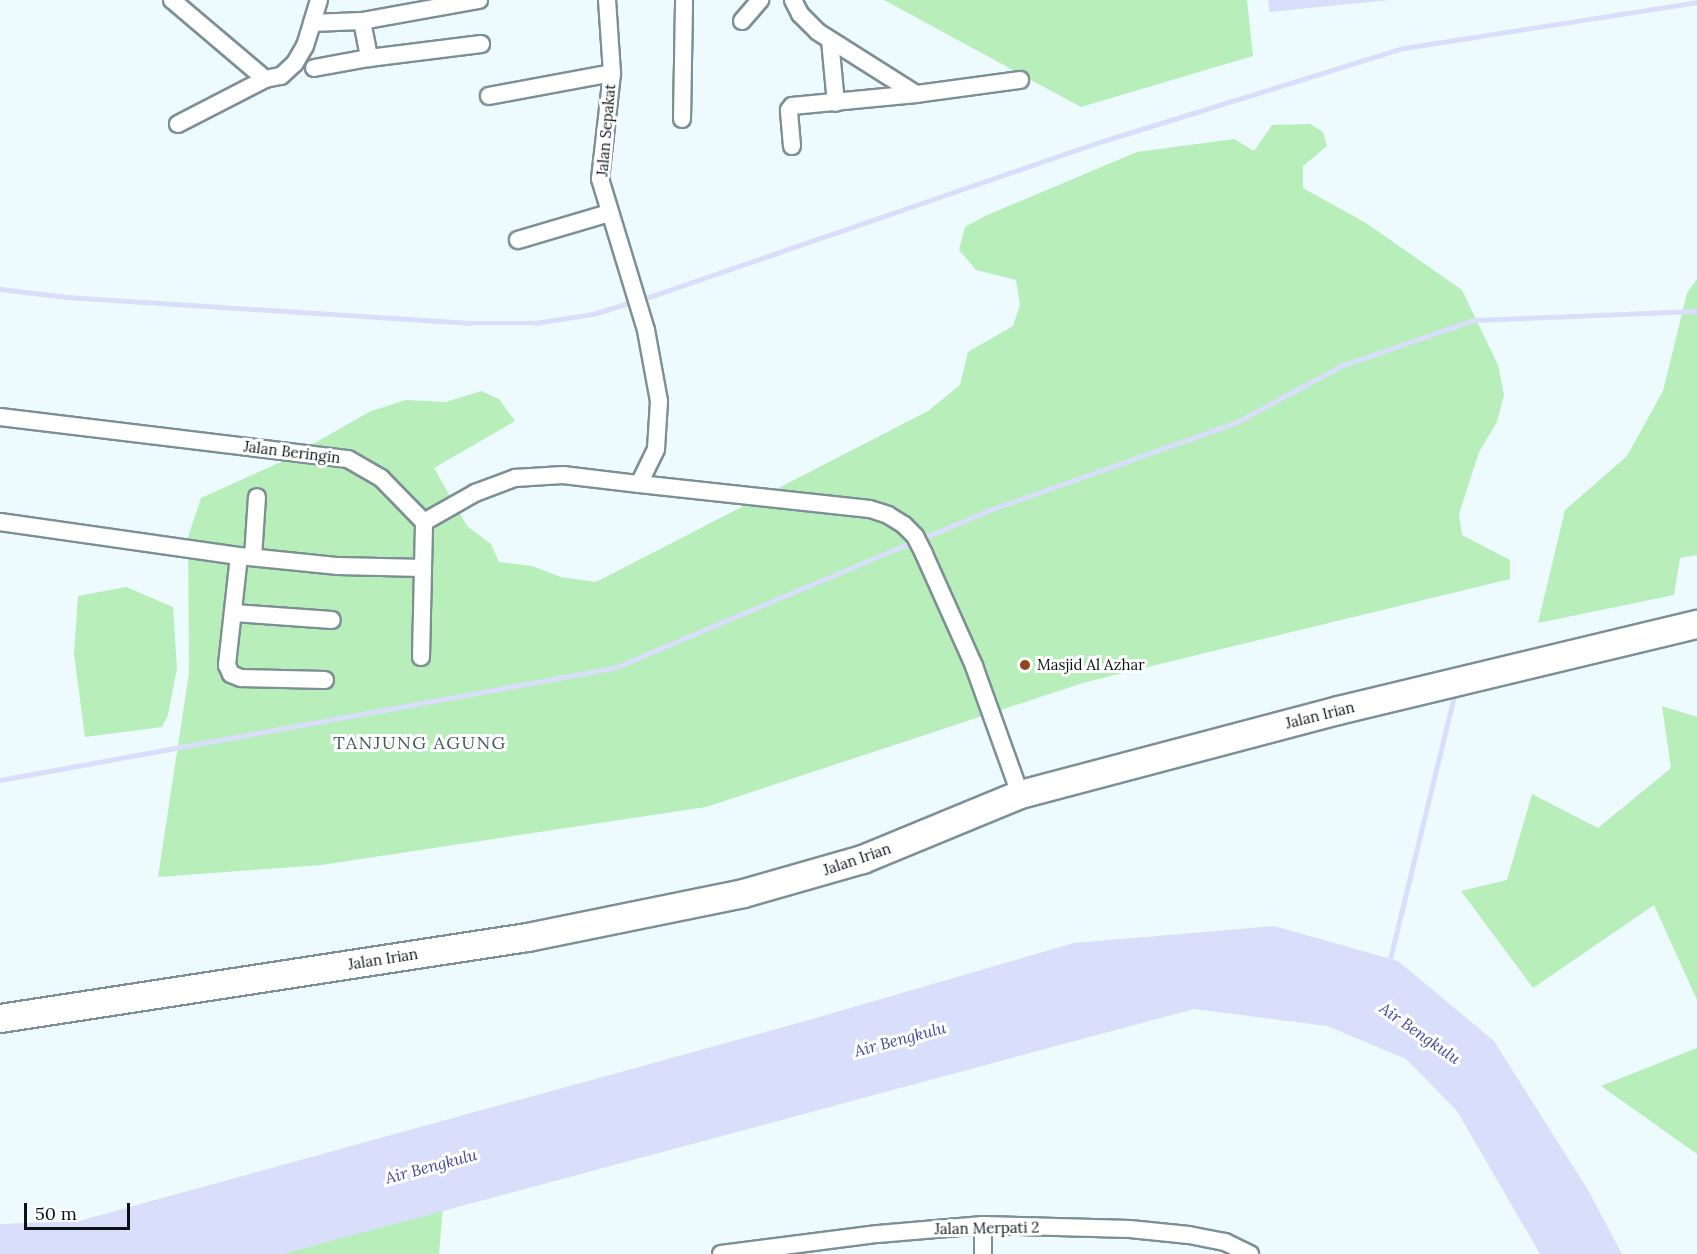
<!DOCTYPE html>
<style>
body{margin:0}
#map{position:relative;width:1697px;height:1254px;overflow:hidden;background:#eefbfe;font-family:Lora,serif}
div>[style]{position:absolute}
.green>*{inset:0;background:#b7eeba}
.water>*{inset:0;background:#d9dffa}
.stream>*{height:4.5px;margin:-2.25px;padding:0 2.25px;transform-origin:2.25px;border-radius:2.25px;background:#d9dffa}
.roads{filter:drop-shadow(2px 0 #7c9095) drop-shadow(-2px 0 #7c9095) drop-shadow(0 2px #7c9095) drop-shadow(0 -2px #7c9095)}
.minor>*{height:16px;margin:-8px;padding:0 8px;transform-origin:8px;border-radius:8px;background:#fff}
.primary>*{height:27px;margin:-13.5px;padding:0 13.5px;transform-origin:13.5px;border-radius:13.5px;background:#fff}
.dots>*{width:16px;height:16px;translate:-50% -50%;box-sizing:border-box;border:3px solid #fff;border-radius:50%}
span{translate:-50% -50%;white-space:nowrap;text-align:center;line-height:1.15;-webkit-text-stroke:6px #fff;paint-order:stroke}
.street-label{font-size:15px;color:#0a1213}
.poi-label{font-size:15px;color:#0a1213}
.left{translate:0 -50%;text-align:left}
.water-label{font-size:16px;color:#454a98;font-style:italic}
.quarter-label{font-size:18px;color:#43575b;letter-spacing:1.5px}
.scale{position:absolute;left:24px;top:1203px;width:106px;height:27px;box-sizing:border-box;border:3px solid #0a1213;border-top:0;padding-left:8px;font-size:18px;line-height:21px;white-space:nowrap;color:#0a1213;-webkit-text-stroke:4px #fff;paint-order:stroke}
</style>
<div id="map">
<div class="green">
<i style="clip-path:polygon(884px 0,1247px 0,1253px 56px,1081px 107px)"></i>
<i style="clip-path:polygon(1310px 124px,1323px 132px,1327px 146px,1303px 166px,1303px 188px,1366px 223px,1462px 290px,1498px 365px,1504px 395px,1497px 422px,1479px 452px,1459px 514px,1462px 535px,1510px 560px,1510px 579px,1086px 682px,706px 807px,321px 865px,158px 877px,189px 673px,188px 537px,201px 498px,283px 461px,371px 411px,406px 400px,446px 402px,481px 391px,499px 399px,515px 421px,434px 468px,467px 526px,491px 544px,499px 562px,532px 566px,561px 577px,596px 582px,928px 411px,960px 385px,968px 352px,1013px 326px,1020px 305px,1016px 280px,976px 270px,959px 250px,965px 227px,985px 216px,1137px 152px,1234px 139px,1254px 151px,1272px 125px)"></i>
<i style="clip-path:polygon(1697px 279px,1697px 555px,1680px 558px,1674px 595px,1538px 623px,1565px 510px,1627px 456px,1663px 391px,1687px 293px)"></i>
<i style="clip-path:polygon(126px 587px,173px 607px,177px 668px,168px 715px,162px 727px,85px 737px,74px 654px,78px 596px)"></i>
<i style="clip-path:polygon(1662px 706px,1697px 717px,1697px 1000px,1654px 905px,1533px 988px,1461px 891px,1507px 880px,1532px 794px,1598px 828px,1671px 768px)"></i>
<i style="clip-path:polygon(1697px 1048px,1697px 1154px,1601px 1086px)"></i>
<i style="clip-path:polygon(444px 1194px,439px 1254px,187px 1254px)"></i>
</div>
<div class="water">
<i style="clip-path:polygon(1268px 0,1390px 0,1269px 12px)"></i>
<i style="clip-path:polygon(1274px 926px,1398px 961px,1494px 1041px,1588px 1190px,1622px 1254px,1540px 1254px,1457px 1111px,1406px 1059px,1327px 1026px,1194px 1009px,283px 1254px,0 1254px,0 1224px,79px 1221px,802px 1022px,1074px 943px)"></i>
</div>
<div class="stream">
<i style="left:0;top:289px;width:67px;rotate:6.8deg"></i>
<i style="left:67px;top:297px;width:404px;rotate:3.7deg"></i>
<i style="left:470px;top:323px;width:65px"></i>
<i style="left:535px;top:323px;width:59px;rotate:-8.8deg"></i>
<i style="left:593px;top:314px;width:65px;rotate:-17deg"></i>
<i style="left:655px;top:295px;width:474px;rotate:-19deg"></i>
<i style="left:1103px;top:141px;width:315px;rotate:-17.2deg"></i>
<i style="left:1404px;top:48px;width:297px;rotate:-8.9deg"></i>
<i style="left:921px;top:539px;width:75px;rotate:-22.8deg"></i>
<i style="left:990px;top:510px;width:260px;rotate:-19.6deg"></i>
<i style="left:1235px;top:423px;width:120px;rotate:-28.3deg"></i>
<i style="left:1341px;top:366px;width:141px;rotate:-19.1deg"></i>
<i style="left:1474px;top:320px;width:223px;rotate:-2.3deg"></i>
<i style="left:0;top:780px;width:624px;rotate:-10.34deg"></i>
<i style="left:614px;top:668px;width:324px;rotate:-22.9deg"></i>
<i style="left:1389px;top:963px;width:279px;rotate:-76.3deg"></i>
</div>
<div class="roads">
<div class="minor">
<i style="left:172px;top:0;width:122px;rotate:40.3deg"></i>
<i style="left:265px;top:79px;width:16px;rotate:-11deg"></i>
<i style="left:281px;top:76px;width:19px;rotate:-43deg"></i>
<i style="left:295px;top:63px;width:20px;rotate:-60deg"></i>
<i style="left:305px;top:46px;width:24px;rotate:-73deg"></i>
<i style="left:319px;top:0;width:24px;rotate:107deg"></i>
<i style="left:312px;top:23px;width:50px;rotate:-2.3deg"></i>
<i style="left:362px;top:21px;width:119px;rotate:-10.2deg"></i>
<i style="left:793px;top:0;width:16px;rotate:63deg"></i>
<i style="left:800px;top:14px;width:25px;rotate:45deg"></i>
<i style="left:818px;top:32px;width:116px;rotate:32.3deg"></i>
<i style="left:362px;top:21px;width:38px;rotate:79deg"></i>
<i style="left:369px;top:58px;width:113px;rotate:-7.1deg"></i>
<i style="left:742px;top:21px;width:28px;rotate:-49deg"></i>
<i style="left:830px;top:40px;width:63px;rotate:84.6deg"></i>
<i style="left:314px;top:68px;width:56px;rotate:-10.3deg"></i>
<i style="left:489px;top:96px;width:125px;rotate:-10.6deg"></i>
<i style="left:682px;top:119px;width:119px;rotate:-89deg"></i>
<i style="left:178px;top:124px;width:98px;rotate:-27.3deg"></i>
<i style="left:792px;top:146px;width:36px;rotate:-95deg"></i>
<i style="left:789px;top:110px;width:5px;rotate:-53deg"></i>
<i style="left:792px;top:106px;width:125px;rotate:-5.5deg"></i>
<i style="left:916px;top:94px;width:105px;rotate:-7.7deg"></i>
<i style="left:518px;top:240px;width:95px;rotate:-16.5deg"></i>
<i style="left:0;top:417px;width:351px;rotate:6.9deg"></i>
<i style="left:348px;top:459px;width:38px;rotate:30deg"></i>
<i style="left:381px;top:478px;width:62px;rotate:45.7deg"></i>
<i style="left:424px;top:522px;width:59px;rotate:-29.6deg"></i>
<i style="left:475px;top:493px;width:43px;rotate:-20.6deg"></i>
<i style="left:515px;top:478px;width:48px;rotate:-3.6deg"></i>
<i style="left:563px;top:475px;width:77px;rotate:6.8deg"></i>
<i style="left:639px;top:484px;width:39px;rotate:-64deg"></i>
<i style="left:656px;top:449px;width:48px;rotate:-86.4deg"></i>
<i style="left:659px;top:401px;width:72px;rotate:-100.4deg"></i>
<i style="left:646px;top:330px;width:158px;rotate:-106.9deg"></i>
<i style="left:600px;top:179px;width:107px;rotate:-83.5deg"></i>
<i style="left:612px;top:73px;width:73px;rotate:-93.9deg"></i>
<i style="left:639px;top:484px;width:232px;rotate:6.2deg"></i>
<i style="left:870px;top:509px;width:19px;rotate:18deg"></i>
<i style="left:888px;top:515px;width:19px;rotate:32deg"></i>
<i style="left:904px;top:525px;width:16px;rotate:45deg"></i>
<i style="left:915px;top:536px;width:20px;rotate:63deg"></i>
<i style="left:924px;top:554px;width:123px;rotate:65.9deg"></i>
<i style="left:974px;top:666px;width:136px;rotate:70.2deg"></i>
<i style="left:0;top:522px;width:241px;rotate:8.1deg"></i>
<i style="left:239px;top:556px;width:100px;rotate:5.8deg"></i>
<i style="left:338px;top:566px;width:85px;rotate:1.3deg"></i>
<i style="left:239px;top:556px;width:110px;rotate:96.3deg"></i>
<i style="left:227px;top:665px;width:10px;rotate:66deg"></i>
<i style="left:231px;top:674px;width:11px;rotate:22deg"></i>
<i style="left:241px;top:678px;width:84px;rotate:1.4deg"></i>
<i style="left:253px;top:557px;width:60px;rotate:-86.2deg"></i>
<i style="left:234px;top:613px;width:98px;rotate:4.1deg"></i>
<i style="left:421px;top:657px;width:135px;rotate:-88.7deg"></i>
<i style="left:721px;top:1254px;width:158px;rotate:-7.3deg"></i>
<i style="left:878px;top:1234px;width:105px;rotate:-4.9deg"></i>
<i style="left:983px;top:1225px;width:147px;rotate:1.6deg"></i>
<i style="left:1130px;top:1229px;width:59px;rotate:5.8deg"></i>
<i style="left:1189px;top:1235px;width:37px;rotate:11deg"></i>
<i style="left:1225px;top:1242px;width:28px;rotate:26deg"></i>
<i style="left:983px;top:1254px;width:29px;rotate:-90deg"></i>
</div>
<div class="primary">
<i style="left:0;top:1018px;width:533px;rotate:-8.74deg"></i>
<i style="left:527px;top:937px;width:220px;rotate:-11.5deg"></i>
<i style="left:743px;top:893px;width:124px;rotate:-15.9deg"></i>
<i style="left:862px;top:859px;width:171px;rotate:-22.4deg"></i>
<i style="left:1020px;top:794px;width:329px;rotate:-14.8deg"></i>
<i style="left:1338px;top:710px;width:369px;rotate:-13.5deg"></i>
</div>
</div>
<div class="dots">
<i style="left:1025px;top:665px;background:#8e4820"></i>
</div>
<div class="street-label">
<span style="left:606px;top:130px;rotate:-85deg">Jalan Sepakat</span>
<span style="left:292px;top:452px;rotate:7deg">Jalan Beringin</span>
<span style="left:1320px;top:715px;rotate:-14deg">Jalan Irian</span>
<span style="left:857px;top:859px;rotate:-19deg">Jalan Irian</span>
<span style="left:383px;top:959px;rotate:-9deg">Jalan Irian</span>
<span style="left:987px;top:1228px;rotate:-1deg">Jalan Merpati 2</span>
</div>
<div class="poi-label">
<span class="left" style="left:1037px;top:665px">Masjid Al Azhar</span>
</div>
<div class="water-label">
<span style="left:1420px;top:1033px;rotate:35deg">Air Bengkulu</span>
<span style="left:900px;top:1039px;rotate:-15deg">Air Bengkulu</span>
<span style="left:431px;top:1166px;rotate:-15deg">Air Bengkulu</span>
</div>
<div class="quarter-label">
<span style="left:420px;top:743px">TANJUNG AGUNG</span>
</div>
<div class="scale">50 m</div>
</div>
